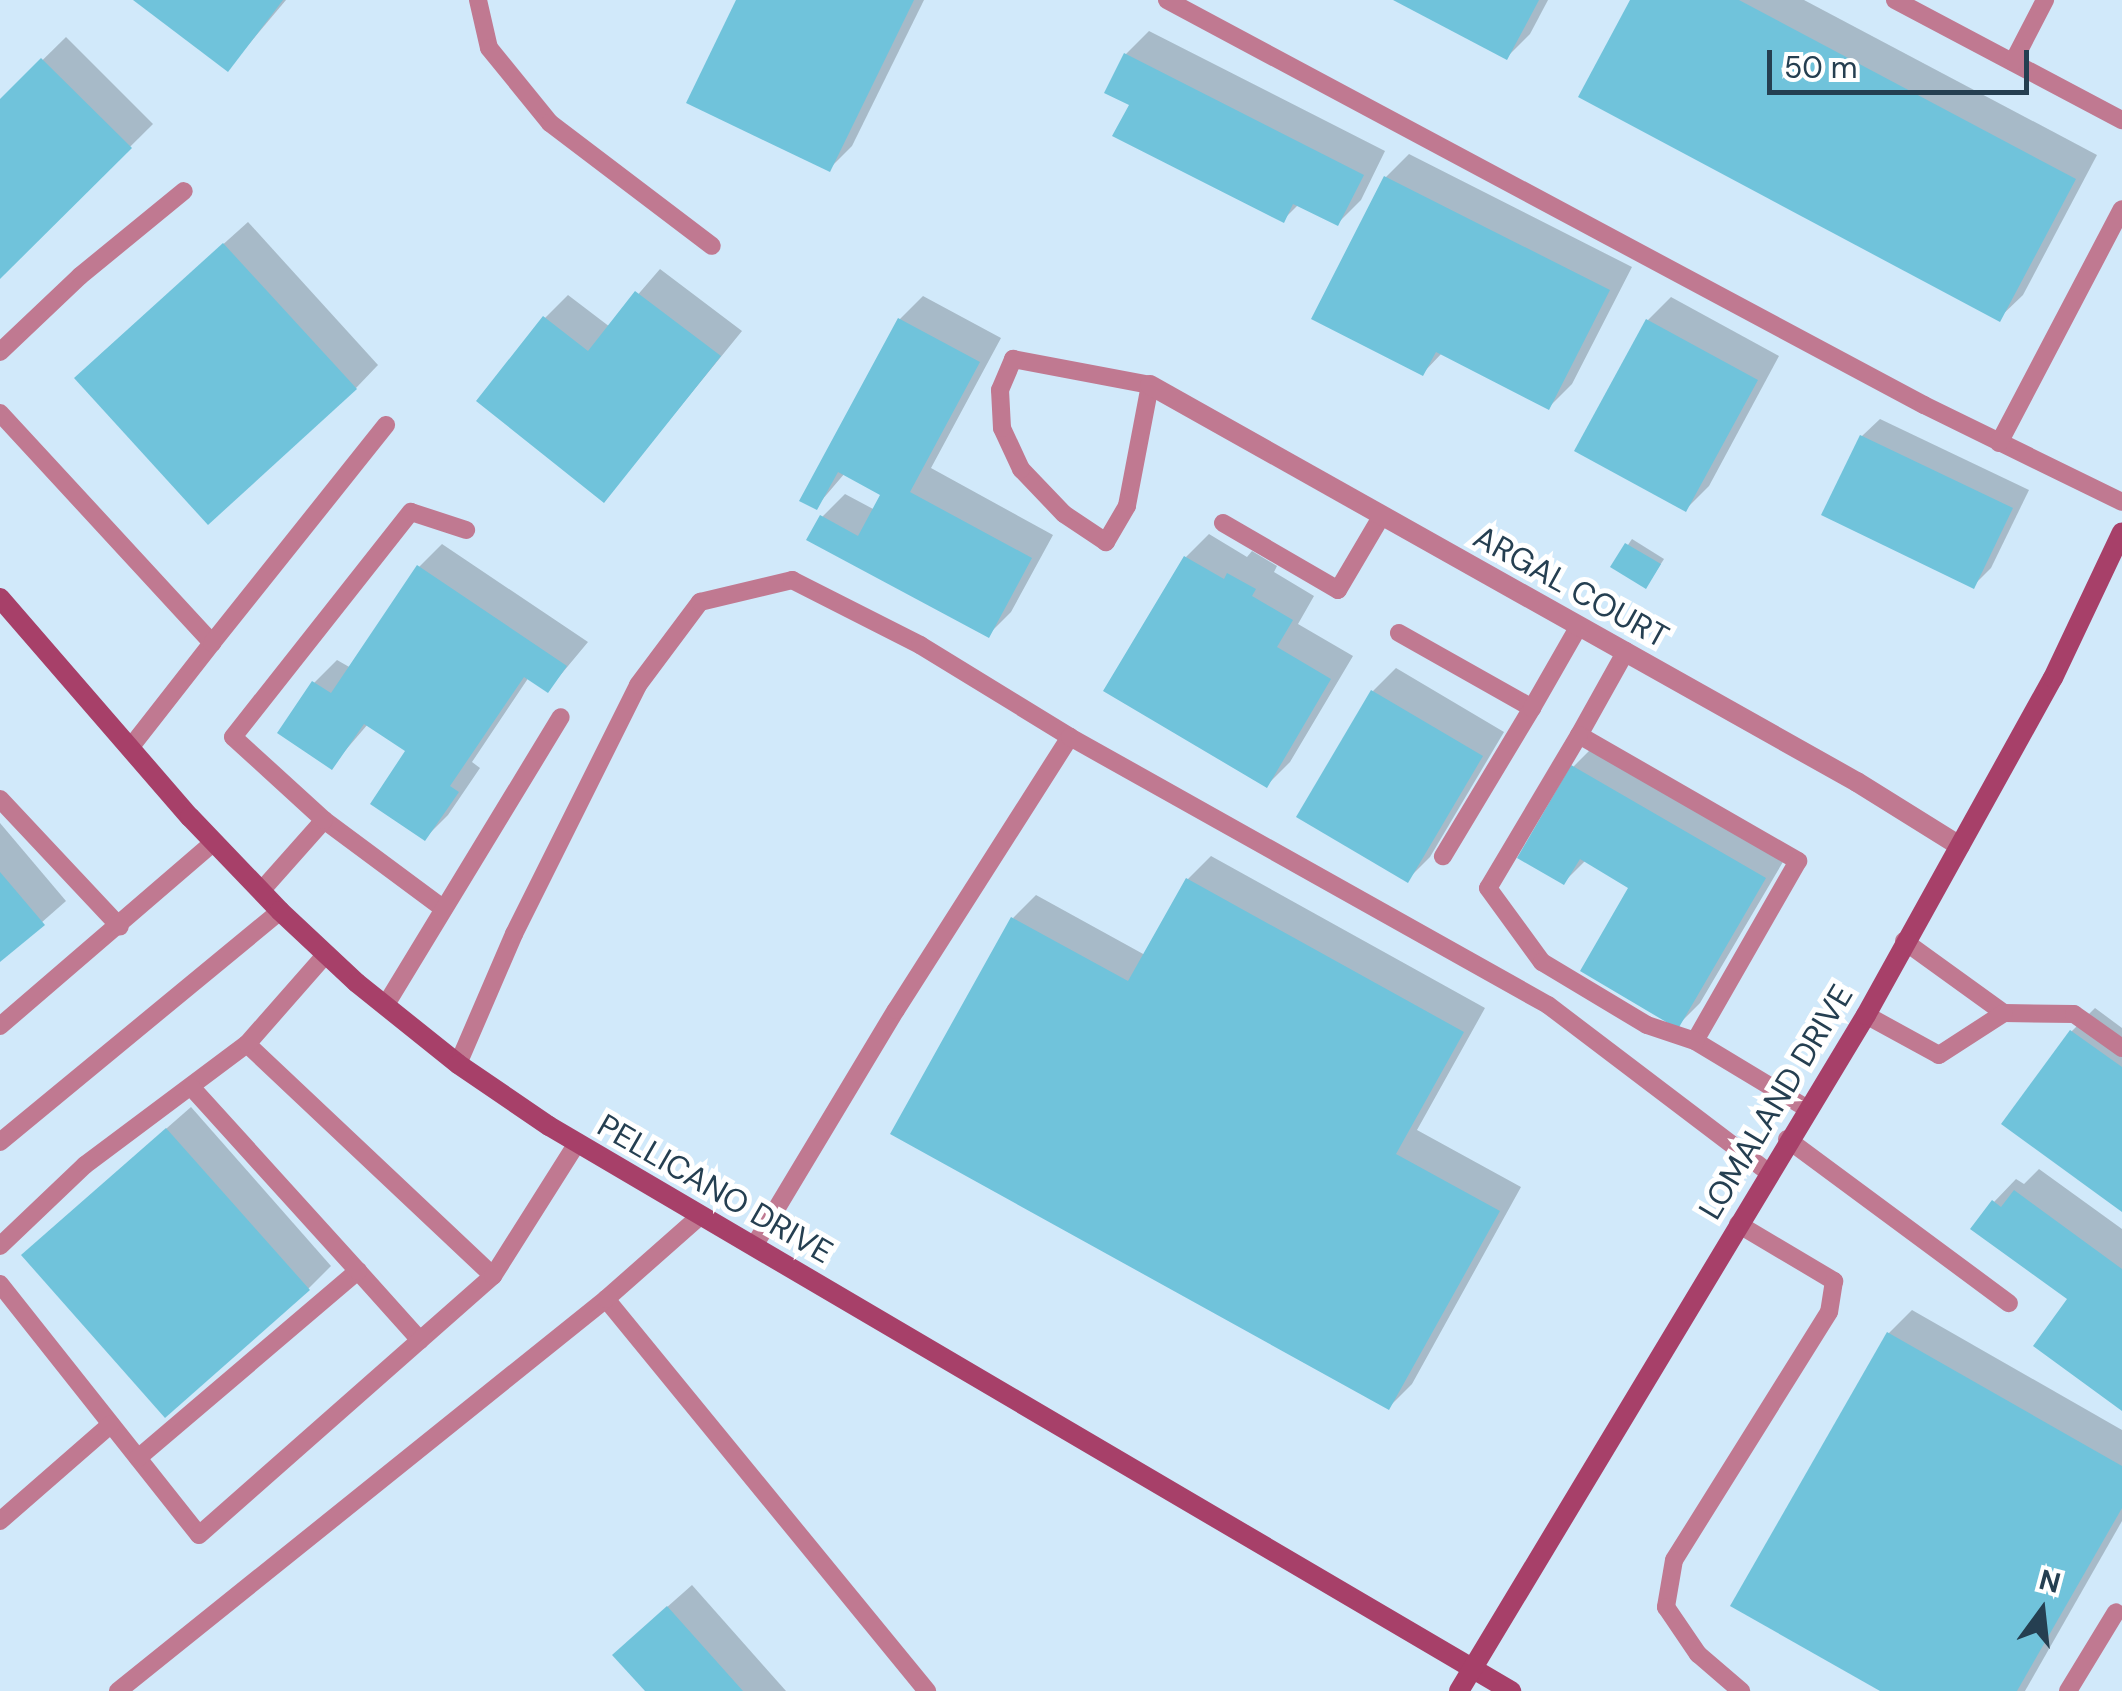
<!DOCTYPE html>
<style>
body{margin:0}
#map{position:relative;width:2122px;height:1691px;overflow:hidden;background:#d1e9fa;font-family:"DM Sans",sans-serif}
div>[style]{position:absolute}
.shadow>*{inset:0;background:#0003}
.building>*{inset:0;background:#70c3db}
.lane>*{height:18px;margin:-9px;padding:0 9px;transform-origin:9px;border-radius:9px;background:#c07991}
.street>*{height:20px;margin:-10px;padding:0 10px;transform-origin:10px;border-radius:10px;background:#c07991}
.secondary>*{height:20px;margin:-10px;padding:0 10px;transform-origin:10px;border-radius:10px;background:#a74069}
span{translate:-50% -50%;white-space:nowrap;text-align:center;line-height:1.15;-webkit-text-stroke:10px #fff;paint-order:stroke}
.street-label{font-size:32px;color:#253f51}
.north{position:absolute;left:1992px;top:1561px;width:100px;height:100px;-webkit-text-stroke:8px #fff;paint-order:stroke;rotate:15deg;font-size:28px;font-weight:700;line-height:40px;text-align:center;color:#253f51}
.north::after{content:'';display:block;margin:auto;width:35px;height:45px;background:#253f51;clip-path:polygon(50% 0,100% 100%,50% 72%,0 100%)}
.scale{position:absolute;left:1767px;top:50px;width:262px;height:45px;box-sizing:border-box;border:5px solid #253f51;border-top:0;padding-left:12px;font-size:30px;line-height:35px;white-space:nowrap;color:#253f51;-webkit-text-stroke:8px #fff;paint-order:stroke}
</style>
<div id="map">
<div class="shadow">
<i style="clip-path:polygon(137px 0,286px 0,228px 69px)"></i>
<i style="clip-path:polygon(739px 0,924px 0,852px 146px,829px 169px)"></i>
<i style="clip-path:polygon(1398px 0,1548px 0,1530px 34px,1507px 57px)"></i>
<i style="clip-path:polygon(1633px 0,1804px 0,2097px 155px,2023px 295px,1999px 318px)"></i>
<i style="clip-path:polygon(1149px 31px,1385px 151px,1361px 200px,1338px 223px,1299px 204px,1283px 220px,1132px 104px,1126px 54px)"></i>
<i style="clip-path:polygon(66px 37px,153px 124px,0 276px,0 102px)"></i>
<i style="clip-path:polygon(1409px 154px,1632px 267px,1572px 384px,1549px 407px,1442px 353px,1423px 373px,1386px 177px)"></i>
<i style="clip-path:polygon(248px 222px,378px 365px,356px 388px,100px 355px)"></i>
<i style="clip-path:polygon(660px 269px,742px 331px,604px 500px,545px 318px,568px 295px,610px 327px)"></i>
<i style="clip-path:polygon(923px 296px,1001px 338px,931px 468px,1053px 535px,1011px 612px,988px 635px,822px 517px,845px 494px,875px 510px,884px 494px,845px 473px,816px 507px,900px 319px)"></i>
<i style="clip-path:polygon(1671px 297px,1779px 356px,1709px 486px,1686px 509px,1648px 320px)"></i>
<i style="clip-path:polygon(1880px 419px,2029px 490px,1991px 568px,1973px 586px,1825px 514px,1862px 436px)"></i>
<i style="clip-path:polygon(1209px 534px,1247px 557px,1252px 551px,1277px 566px,1274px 572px,1314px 596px,1298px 624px,1353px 656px,1290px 762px,1267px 785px,1186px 557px)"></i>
<i style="clip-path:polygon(1632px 539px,1664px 559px,1650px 581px,1613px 567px)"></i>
<i style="clip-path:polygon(442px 544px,588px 642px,548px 690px,529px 677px,472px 762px,480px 768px,448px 815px,425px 838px,409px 751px,368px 724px,332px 766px,314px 683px,337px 660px,351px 668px,419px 567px)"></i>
<i style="clip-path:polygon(1396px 668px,1504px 732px,1430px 857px,1407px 880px,1373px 691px)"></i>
<i style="clip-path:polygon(1596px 744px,1787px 855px,1700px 1003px,1677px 1026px,1632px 887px,1586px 860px,1564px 882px,1573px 767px)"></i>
<i style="clip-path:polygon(0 823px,66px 901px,0 959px)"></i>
<i style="clip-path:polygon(1211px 856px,1485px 1008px,1417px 1130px,1521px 1187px,1412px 1384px,1389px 1407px,1013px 918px,1036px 895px,1145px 955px,1188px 879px)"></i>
<i style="clip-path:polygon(2095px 1008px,2122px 1028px,2122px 1209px,2005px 1124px,2072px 1031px)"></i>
<i style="clip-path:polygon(191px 1107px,331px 1266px,308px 1289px,48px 1232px)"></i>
<i style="clip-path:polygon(2039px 1169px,2122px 1229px,2122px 1407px,2071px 1298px,1994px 1202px,2016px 1179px,2024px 1184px)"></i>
<i style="clip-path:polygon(1912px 1310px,2122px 1430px,2122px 1521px,2025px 1691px,1885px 1691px,1889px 1333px)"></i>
<i style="clip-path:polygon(692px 1585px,786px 1691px,648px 1691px,639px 1632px)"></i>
</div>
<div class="building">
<i style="clip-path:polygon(133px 0,283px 0,228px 72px)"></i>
<i style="clip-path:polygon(736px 0,914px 0,830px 172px,686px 103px)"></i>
<i style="clip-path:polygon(1393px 0,1539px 0,1507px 60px)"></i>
<i style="clip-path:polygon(1630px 0,1739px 0,2076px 179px,2000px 322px,1578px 97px)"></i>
<i style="clip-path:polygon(1124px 53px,1364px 175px,1338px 226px,1293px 204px,1284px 223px,1112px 136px,1129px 105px,1104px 93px)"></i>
<i style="clip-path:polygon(41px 58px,132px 148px,0 279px,0 99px)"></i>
<i style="clip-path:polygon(1384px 176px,1610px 290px,1549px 410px,1436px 352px,1423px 376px,1311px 319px)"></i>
<i style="clip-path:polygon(223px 243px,357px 389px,208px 525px,74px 378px)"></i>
<i style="clip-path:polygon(635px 291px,721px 356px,604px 503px,476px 401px,543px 316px,588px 351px)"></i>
<i style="clip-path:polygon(898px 318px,980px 362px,910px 492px,1032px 558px,989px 638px,806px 540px,820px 515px,858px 536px,880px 495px,838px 472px,817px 510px,799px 501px)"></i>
<i style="clip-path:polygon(1646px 319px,1758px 380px,1686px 512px,1574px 451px)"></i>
<i style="clip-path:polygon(1860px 435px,2013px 508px,1974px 589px,1821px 515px)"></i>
<i style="clip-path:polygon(1625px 543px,1661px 564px,1646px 589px,1610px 567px)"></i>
<i style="clip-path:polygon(1184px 556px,1224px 579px,1227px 573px,1256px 589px,1252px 596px,1293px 620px,1277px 647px,1331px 679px,1267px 788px,1103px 691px)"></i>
<i style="clip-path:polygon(417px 565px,567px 666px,548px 693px,524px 677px,450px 786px,459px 792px,425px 841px,370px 804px,405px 751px,364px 724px,332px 770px,277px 733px,312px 681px,331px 693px)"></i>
<i style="clip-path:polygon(1371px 690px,1483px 756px,1408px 883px,1296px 817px)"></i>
<i style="clip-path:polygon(1571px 765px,1766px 878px,1678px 1029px,1580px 971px,1628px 888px,1580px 859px,1564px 885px,1517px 858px)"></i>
<i style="clip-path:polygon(0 872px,45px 925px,0 962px)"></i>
<i style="clip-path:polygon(1186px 878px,1464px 1032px,1396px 1154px,1500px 1211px,1389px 1410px,890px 1134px,1011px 917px,1128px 981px)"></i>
<i style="clip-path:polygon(2070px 1030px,2122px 1067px,2122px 1212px,2001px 1124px)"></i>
<i style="clip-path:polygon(166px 1128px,310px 1290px,165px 1418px,21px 1255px)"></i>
<i style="clip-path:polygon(2014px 1190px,2122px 1269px,2122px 1411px,2033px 1346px,2067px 1299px,1970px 1229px,1992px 1200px,2001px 1207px)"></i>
<i style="clip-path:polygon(1887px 1332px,2122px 1466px,2122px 1508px,2017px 1691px,1880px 1691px,1730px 1606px)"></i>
<i style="clip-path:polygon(667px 1606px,743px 1691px,645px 1691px,612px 1655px)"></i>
</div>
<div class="lane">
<i style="left:478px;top:0;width:49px;rotate:77.1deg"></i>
<i style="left:489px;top:48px;width:97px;rotate:50.9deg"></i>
<i style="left:550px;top:123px;width:203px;rotate:37.2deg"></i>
<i style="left:1167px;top:0;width:859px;rotate:28.15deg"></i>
<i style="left:1924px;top:405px;width:220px;rotate:26.1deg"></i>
<i style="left:1895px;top:0;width:257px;rotate:27.9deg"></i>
<i style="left:2013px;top:62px;width:70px;rotate:-62.7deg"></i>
<i style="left:0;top:352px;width:110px;rotate:-43.5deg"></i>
<i style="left:80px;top:276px;width:134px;rotate:-39.3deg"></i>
<i style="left:1013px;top:359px;width:139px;rotate:10.7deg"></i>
<i style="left:1150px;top:385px;width:123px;rotate:100.8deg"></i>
<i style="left:1127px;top:506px;width:42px;rotate:120.3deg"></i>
<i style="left:1106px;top:542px;width:50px;rotate:-146.3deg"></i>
<i style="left:1064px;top:514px;width:62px;rotate:-133.7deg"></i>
<i style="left:1021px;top:469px;width:45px;rotate:-114.9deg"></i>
<i style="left:1002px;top:428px;width:38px;rotate:-93deg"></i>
<i style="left:1000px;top:390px;width:34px;rotate:-67deg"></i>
<i style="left:0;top:413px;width:313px;rotate:47.3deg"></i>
<i style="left:212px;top:643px;width:133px;rotate:128deg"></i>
<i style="left:1999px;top:443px;width:264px;rotate:-62.3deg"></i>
<i style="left:1223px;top:523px;width:133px;rotate:30.2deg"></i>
<i style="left:1338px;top:590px;width:85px;rotate:-59.5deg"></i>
<i style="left:1399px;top:633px;width:153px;rotate:29.4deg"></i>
<i style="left:1532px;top:708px;width:173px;rotate:121deg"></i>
<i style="left:212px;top:643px;width:279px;rotate:-51.4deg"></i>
<i style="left:1626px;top:651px;width:96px;rotate:119.2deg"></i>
<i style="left:1579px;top:735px;width:253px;rotate:29.9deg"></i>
<i style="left:1798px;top:861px;width:207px;rotate:119.8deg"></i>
<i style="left:1695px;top:1041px;width:130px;rotate:31.1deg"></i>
<i style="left:1532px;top:708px;width:95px;rotate:-60.2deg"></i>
<i style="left:1579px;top:735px;width:178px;rotate:120.7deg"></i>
<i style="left:1488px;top:888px;width:92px;rotate:53.9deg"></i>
<i style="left:1542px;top:962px;width:122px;rotate:31deg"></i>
<i style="left:1647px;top:1025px;width:51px;rotate:18.4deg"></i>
<i style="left:0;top:799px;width:175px;rotate:46.8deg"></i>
<i style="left:324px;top:820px;width:149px;rotate:36.6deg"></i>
<i style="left:261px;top:891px;width:95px;rotate:-48.4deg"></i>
<i style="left:324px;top:820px;width:123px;rotate:-137.6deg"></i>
<i style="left:233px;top:737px;width:287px;rotate:-51.7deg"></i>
<i style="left:411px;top:512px;width:58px;rotate:18.1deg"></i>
<i style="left:1904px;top:941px;width:123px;rotate:35.8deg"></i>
<i style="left:2004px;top:1013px;width:70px;rotate:0.8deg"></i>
<i style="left:2074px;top:1014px;width:59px;rotate:35.3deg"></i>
<i style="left:385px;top:1006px;width:338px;rotate:-58.7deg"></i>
<i style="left:1866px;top:1015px;width:83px;rotate:28.7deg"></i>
<i style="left:1939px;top:1055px;width:77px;rotate:-32.9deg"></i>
<i style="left:0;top:1026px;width:282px;rotate:-40.7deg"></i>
<i style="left:247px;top:1044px;width:338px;rotate:43.3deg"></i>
<i style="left:458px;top:1064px;width:142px;rotate:-66.7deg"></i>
<i style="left:514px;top:934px;width:278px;rotate:-63.5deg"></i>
<i style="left:638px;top:685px;width:104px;rotate:-53.2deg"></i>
<i style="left:700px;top:602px;width:95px;rotate:-13.4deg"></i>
<i style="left:792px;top:580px;width:144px;rotate:26.9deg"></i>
<i style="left:920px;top:645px;width:176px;rotate:31.5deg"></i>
<i style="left:1787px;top:1139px;width:276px;rotate:36.5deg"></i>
<i style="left:0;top:1142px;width:363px;rotate:-39.5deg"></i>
<i style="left:1738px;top:1224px;width:112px;rotate:30.7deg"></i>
<i style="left:1834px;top:1281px;width:31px;rotate:99deg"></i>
<i style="left:1829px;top:1312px;width:292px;rotate:122deg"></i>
<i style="left:1674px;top:1560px;width:48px;rotate:99.7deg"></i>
<i style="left:1666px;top:1607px;width:57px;rotate:55.8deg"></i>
<i style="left:1698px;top:1654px;width:57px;rotate:40.7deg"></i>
<i style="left:0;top:1246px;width:117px;rotate:-43.6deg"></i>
<i style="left:85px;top:1165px;width:202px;rotate:-36.8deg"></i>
<i style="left:247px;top:1044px;width:120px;rotate:-48.7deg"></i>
<i style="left:754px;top:1246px;width:275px;rotate:-59deg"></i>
<i style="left:896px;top:1010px;width:324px;rotate:-57.5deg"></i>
<i style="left:1070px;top:737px;width:548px;rotate:29.28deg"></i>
<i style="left:1548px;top:1005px;width:276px;rotate:37.2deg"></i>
<i style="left:358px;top:1271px;width:93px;rotate:48.1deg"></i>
<i style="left:0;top:1284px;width:320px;rotate:51.6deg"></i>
<i style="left:199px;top:1535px;width:392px;rotate:-41.4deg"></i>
<i style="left:493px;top:1276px;width:157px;rotate:-57.7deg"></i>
<i style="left:606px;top:1299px;width:507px;rotate:50.69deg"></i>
<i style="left:138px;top:1458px;width:289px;rotate:-40.4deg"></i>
<i style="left:358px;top:1271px;width:247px;rotate:-132.2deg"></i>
<i style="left:0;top:1521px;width:147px;rotate:-41.1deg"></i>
<i style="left:118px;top:1691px;width:626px;rotate:-38.77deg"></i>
<i style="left:606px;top:1299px;width:125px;rotate:-41.4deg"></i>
<i style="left:2068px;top:1691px;width:92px;rotate:-58.7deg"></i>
</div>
<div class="street">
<i style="left:1150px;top:385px;width:811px;rotate:29.32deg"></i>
<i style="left:1857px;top:782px;width:121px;rotate:31.9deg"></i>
</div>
<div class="secondary">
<i style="left:0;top:598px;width:290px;rotate:49.1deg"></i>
<i style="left:190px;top:817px;width:130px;rotate:46.2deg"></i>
<i style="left:280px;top:911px;width:105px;rotate:43.1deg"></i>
<i style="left:357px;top:983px;width:129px;rotate:38.7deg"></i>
<i style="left:458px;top:1064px;width:110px;rotate:34.3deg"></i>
<i style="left:549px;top:1126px;width:1116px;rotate:30.43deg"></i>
<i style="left:1459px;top:1691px;width:789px;rotate:-58.95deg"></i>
<i style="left:1866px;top:1015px;width:385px;rotate:-61deg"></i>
<i style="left:2053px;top:678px;width:161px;rotate:-64.7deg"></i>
</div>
<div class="street-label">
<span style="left:1571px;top:587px;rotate:29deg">ARGAL COURT</span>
<span style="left:1776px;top:1102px;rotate:-59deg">LOMALAND DRIVE</span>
<span style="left:715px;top:1189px;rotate:30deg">PELLICANO DRIVE</span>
</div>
<div class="north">N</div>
<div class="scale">50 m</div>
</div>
